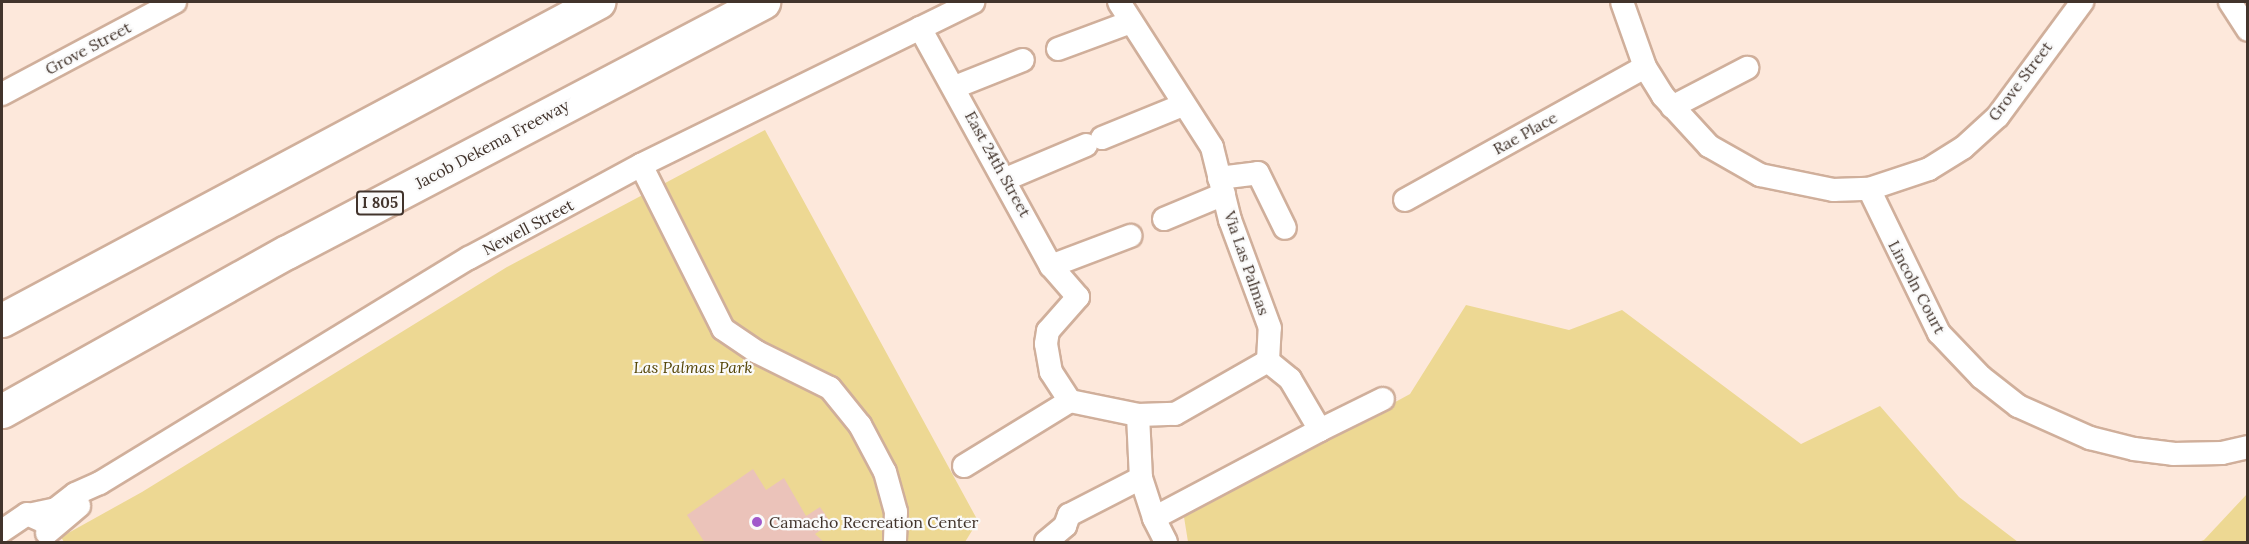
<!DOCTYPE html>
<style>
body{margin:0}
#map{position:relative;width:2249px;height:544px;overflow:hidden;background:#fde8db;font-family:Lora,serif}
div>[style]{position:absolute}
.green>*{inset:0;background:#edd893}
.building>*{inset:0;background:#ebc3ba}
.roads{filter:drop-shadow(2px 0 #d0af9b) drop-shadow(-2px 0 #d0af9b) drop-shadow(0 2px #d0af9b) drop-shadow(0 -2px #d0af9b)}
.minor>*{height:22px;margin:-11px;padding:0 11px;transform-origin:11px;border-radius:11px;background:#fff}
.highway>*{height:33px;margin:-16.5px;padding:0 16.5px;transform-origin:16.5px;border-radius:16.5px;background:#fff}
.dots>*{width:16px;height:16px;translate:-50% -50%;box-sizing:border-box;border:3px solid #fafafa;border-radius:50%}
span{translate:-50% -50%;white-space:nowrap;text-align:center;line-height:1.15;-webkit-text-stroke:4.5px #fafafa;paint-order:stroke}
.shield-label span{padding:2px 4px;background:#fafafa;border:2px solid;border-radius:4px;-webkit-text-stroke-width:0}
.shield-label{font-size:15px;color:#42342c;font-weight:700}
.street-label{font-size:16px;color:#42342c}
.park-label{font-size:16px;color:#554607;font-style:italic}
.poi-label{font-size:16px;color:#42342c}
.left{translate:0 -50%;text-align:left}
.frame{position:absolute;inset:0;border:3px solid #42342c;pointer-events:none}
</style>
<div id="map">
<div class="green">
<i style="clip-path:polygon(765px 130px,978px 521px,965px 542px,64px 542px,61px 537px,142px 492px,507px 267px)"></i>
<i style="clip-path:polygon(1466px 305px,1569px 330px,1622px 310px,1801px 444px,1880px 406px,1959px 497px,2018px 542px,1188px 542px,1184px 517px,1410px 394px)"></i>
<i style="clip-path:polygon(2247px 494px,2247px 542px,2198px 542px,2204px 540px)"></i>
</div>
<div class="building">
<i style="clip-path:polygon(753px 469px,766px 490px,784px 478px,806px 516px,820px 507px,831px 523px,815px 534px,825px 543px,705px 543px,687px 515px)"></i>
</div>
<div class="roads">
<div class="minor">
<i style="left:1622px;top:2px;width:69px;rotate:70.5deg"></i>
<i style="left:1645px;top:67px;width:34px;rotate:58deg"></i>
<i style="left:1663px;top:96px;width:68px;rotate:47.4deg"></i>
<i style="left:1709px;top:146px;width:59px;rotate:29.6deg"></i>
<i style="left:1760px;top:175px;width:75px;rotate:11.6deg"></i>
<i style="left:1833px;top:190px;width:36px;rotate:-2deg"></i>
<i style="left:1869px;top:189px;width:63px;rotate:-18.4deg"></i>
<i style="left:1929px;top:169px;width:40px;rotate:-32deg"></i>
<i style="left:1963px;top:148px;width:47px;rotate:-42.4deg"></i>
<i style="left:1998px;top:116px;width:142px;rotate:-53.6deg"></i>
<i style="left:2230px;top:2px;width:33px;rotate:57deg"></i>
<i style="left:920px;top:28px;width:272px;rotate:61.2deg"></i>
<i style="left:1051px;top:266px;width:41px;rotate:48.9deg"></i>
<i style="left:1078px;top:297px;width:45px;rotate:131.4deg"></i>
<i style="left:1048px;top:331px;width:13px;rotate:99deg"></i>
<i style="left:1046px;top:344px;width:28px;rotate:80deg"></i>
<i style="left:1051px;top:372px;width:35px;rotate:57deg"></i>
<i style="left:1070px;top:401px;width:69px;rotate:11.6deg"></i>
<i style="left:1138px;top:415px;width:37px;rotate:-2deg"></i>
<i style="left:1175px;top:414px;width:107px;rotate:-29.7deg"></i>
<i style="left:1268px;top:361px;width:33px;rotate:-87deg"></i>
<i style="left:1270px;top:328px;width:115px;rotate:-110.3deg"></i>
<i style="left:1230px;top:220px;width:75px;rotate:-103.9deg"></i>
<i style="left:1212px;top:147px;width:172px;rotate:-122.7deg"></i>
<i style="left:1058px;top:49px;width:78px;rotate:-20.3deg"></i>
<i style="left:955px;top:87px;width:73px;rotate:-21.7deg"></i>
<i style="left:2px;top:94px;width:196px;rotate:-28deg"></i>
<i style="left:1672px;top:107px;width:85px;rotate:-27.5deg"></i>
<i style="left:1102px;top:138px;width:87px;rotate:-22.2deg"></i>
<i style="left:641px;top:165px;width:183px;rotate:63.4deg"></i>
<i style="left:723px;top:329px;width:41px;rotate:34.1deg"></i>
<i style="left:757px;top:352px;width:81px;rotate:26.3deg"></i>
<i style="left:830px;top:388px;width:48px;rotate:51deg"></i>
<i style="left:860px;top:425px;width:53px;rotate:62deg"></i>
<i style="left:885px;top:472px;width:41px;rotate:74.6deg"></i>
<i style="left:896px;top:512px;width:30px;rotate:92deg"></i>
<i style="left:1219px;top:178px;width:39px;rotate:-7deg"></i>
<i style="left:1258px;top:173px;width:61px;rotate:63.9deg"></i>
<i style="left:1006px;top:179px;width:87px;rotate:-23deg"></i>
<i style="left:1869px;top:189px;width:160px;rotate:64.1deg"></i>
<i style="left:1939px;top:333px;width:61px;rotate:46.3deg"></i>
<i style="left:1981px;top:377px;width:47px;rotate:38.1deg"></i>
<i style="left:2018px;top:406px;width:79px;rotate:24deg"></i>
<i style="left:2090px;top:438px;width:45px;rotate:14deg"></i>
<i style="left:2134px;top:449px;width:39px;rotate:7deg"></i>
<i style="left:2173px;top:454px;width:49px;rotate:-1.2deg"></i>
<i style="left:2222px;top:453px;width:27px;rotate:-13deg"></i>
<i style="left:1405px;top:200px;width:274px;rotate:-29deg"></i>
<i style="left:1164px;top:219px;width:65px;rotate:-22.6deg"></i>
<i style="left:1051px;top:266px;width:85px;rotate:-20.8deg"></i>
<i style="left:1138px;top:415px;width:63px;rotate:87.3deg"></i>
<i style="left:1141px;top:478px;width:42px;rotate:72deg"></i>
<i style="left:1320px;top:430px;width:70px;rotate:-26.2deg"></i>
<i style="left:964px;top:466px;width:124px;rotate:-31.5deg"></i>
<i style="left:33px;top:514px;width:24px;rotate:-12deg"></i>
<i style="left:56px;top:509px;width:24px;rotate:-38deg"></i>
<i style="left:75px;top:494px;width:27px;rotate:-24deg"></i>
<i style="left:100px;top:483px;width:432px;rotate:-31.4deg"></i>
<i style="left:469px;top:258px;width:196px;rotate:-28.4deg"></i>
<i style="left:641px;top:165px;width:370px;rotate:-26.1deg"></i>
<i style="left:2px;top:531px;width:30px;rotate:-34deg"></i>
<i style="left:27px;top:514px;width:17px;rotate:24deg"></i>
<i style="left:47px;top:533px;width:42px;rotate:-40.2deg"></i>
<i style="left:1046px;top:542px;width:25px;rotate:-40deg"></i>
<i style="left:1065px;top:526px;width:12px;rotate:-70deg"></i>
<i style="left:1069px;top:515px;width:81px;rotate:-27.2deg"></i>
<i style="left:1166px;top:542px;width:27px;rotate:-117deg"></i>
<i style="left:1154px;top:518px;width:188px;rotate:-27.9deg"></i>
<i style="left:1320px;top:430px;width:59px;rotate:-120.5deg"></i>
<i style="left:1290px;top:379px;width:28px;rotate:-141deg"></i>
</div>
<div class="highway">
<i style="left:2px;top:320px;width:676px;rotate:-28.08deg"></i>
<i style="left:2px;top:411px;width:326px;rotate:-29.2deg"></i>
<i style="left:287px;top:252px;width:538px;rotate:-27.71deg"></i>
</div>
</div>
<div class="dots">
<i style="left:757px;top:522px;background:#a158cb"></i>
</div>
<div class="shield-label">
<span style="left:380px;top:203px">I 805</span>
</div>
<div class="street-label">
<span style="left:88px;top:48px;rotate:-28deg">Grove Street</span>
<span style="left:2020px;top:81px;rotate:-53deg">Grove Street</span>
<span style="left:1525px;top:133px;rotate:-29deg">Rae Place</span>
<span style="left:492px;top:144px;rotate:-28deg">Jacob Dekema Freeway</span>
<span style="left:998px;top:164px;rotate:61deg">East 24th Street</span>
<span style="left:528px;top:227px;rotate:-28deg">Newell Street</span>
<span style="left:1247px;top:263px;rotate:71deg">Via Las Palmas</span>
<span style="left:1917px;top:287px;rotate:62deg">Lincoln Court</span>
</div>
<div class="park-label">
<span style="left:693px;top:367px">Las Palmas Park</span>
</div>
<div class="poi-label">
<span class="left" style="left:769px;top:522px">Camacho Recreation Center</span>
</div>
<div class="frame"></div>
</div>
